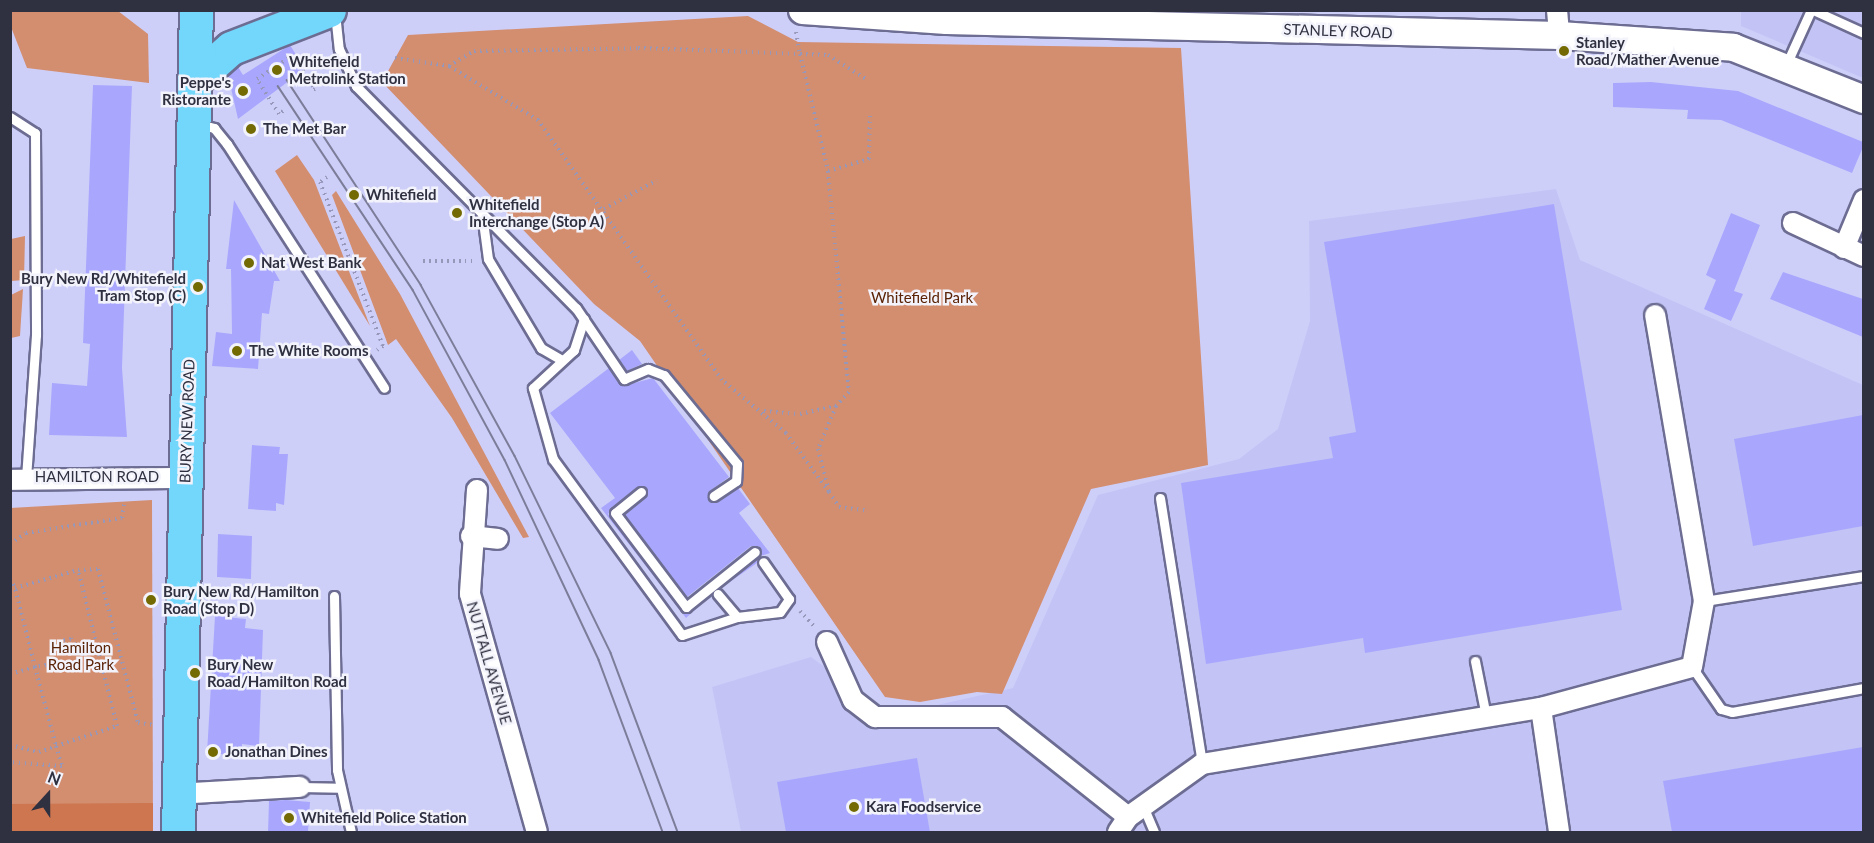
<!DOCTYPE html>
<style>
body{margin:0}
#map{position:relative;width:1874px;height:843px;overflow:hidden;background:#cecff9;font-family:Lato,sans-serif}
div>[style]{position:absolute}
.built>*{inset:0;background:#c3c4f5}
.green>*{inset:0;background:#d38d6f}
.forest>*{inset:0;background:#cd764f}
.building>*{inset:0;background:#a9a7fd}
.path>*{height:4px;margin-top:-2px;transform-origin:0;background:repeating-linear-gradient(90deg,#9798b9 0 1.5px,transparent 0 6px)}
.roads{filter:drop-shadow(2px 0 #6d6d93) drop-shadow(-2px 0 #6d6d93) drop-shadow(0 2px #6d6d93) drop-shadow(0 -2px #6d6d93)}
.lane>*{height:9px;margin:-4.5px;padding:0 4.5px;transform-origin:4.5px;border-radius:4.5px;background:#fff}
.street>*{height:20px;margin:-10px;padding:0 10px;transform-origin:10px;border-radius:10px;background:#fff}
.secondary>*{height:27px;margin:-13.5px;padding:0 13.5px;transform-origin:13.5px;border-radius:13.5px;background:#fff}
.highway>*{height:33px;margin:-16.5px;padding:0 16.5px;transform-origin:16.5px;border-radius:16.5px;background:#73d6fb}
.tram>*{height:1.5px;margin:-0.75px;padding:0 0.75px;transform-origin:0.75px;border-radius:0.75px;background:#7c7d99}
.dots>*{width:16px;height:16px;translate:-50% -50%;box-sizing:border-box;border:3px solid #f3f3fc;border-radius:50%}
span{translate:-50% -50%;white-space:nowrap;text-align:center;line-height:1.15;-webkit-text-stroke:5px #f3f3fc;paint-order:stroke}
.street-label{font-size:15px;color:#2f3040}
.poi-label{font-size:15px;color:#2f3040;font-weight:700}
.left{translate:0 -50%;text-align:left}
.right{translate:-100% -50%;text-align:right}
.park-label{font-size:15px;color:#5b2306}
.frame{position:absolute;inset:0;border:12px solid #2f3040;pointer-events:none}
.north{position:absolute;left:18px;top:765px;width:60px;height:60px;-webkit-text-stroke:4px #f3f3fc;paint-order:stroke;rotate:21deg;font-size:16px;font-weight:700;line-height:24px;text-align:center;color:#2f3040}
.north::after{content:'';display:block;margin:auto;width:21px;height:27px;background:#2f3040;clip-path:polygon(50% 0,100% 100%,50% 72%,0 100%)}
</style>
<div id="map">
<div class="built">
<i style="clip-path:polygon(1741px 11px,1863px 11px,1863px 78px,1741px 26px)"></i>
<i style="clip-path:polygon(1556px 189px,1580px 260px,1863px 385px,1863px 832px,741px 832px,712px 687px,811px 657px,878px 706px,937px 705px,1013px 688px,1098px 495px,1239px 459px,1278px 429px,1310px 321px,1309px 221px)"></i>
</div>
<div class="green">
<i style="clip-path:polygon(10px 11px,118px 11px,148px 34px,149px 83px,27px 68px,11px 27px)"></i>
<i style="clip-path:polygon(748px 16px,798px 42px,1181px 48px,1208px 465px,1091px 489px,1002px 694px,977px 692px,920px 702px,885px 697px,640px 341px,594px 304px,382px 82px,408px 35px)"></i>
<i style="clip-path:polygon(297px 155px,314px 180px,370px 326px,275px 171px)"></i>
<i style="clip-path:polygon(336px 191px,400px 294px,529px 537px,523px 538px,452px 418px,396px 339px,388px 345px,332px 195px)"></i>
<i style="clip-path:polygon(25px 236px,24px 280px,11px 281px,11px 239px)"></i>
<i style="clip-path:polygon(23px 289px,20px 336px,11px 338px,11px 295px)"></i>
<i style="clip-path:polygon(152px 500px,153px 832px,11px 832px,10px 508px)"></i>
</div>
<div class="forest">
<i style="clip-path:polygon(153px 803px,153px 832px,11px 832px,11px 804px)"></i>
</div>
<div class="building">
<i style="clip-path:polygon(290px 45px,305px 69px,238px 119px,228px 75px,238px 67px,243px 75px)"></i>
<i style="clip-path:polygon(1651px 82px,1738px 91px,1863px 142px,1863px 147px,1852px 173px,1721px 120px,1687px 119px,1688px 110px,1613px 107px,1613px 83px)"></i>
<i style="clip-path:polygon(93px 85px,132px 86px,122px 368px,127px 437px,49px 435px,52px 383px,87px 386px,90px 344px,83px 343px)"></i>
<i style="clip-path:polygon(234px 200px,280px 281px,274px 281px,269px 314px,262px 313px,258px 369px,212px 366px,216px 332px,232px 334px,231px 269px,226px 269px)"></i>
<i style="clip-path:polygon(1554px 204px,1622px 610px,1365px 653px,1363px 638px,1206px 664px,1181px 483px,1333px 458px,1329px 437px,1356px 432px,1324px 242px)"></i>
<i style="clip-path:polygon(1731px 213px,1760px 225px,1734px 291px,1743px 294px,1731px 321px,1704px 309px,1716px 280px,1706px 275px)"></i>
<i style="clip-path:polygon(1783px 272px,1863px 299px,1863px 337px,1770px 299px)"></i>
<i style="clip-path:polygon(632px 350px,642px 364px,627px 371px,619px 360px)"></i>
<i style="clip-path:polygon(609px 368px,623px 386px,653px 378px,729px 477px,710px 491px,708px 499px,717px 502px,738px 488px,750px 504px,739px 513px,770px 553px,760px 556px,760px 547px,751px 546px,687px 597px,624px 514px,647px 495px,646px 487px,637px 487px,608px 514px,681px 611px,690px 613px,711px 595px,686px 618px,601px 508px,615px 498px,550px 413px)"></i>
<i style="clip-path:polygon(1863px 415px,1863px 526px,1753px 546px,1734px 439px)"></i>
<i style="clip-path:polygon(252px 445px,280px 447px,279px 454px,288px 454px,284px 505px,276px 503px,276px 511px,248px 509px)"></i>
<i style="clip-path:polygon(218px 534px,252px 536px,251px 579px,217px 577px)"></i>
<i style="clip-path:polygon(757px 559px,757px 563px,721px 588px)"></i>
<i style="clip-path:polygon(215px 616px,246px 619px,245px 628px,263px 630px,259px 746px,242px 744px,242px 756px,207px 753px)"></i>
<i style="clip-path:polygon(1863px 747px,1863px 832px,1672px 832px,1663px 781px)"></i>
<i style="clip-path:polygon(917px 758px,930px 832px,786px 832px,777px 782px)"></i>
<i style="clip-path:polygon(286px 800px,310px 802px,308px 832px,268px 832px,269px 801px)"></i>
</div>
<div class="path">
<i style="left:796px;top:32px;width:22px;rotate:80deg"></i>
<i style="left:800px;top:54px;width:120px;rotate:76.5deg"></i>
<i style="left:828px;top:171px;width:222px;rotate:84.6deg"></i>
<i style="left:849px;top:392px;width:19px;rotate:133deg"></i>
<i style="left:836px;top:406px;width:47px;rotate:112.7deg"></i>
<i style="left:818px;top:449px;width:44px;rotate:75.7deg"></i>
<i style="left:829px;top:492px;width:73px;rotate:-126.1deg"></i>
<i style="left:786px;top:433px;width:83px;rotate:-140.4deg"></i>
<i style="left:722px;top:380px;width:319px;rotate:-125.3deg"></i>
<i style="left:538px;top:120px;width:104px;rotate:-148.8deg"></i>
<i style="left:449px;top:66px;width:29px;rotate:-31deg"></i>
<i style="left:474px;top:51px;width:164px;rotate:-1deg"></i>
<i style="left:638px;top:48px;width:162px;rotate:2.1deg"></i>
<i style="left:800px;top:54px;width:28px;rotate:2deg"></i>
<i style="left:828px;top:55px;width:45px;rotate:32.3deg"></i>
<i style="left:395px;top:58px;width:55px;rotate:8.4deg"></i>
<i style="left:283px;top:111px;width:5px;rotate:143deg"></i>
<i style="left:279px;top:114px;width:41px;rotate:-122.2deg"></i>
<i style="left:257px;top:79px;width:43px;rotate:-33.7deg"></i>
<i style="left:293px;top:55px;width:40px;rotate:57.1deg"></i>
<i style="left:315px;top:89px;width:4px;rotate:153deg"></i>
<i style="left:828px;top:171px;width:43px;rotate:-16.3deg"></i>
<i style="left:869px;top:159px;width:43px;rotate:-88.7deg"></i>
<i style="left:327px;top:177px;width:9px;rotate:144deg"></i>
<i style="left:320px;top:182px;width:176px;rotate:69deg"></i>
<i style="left:383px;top:346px;width:7px;rotate:146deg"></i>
<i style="left:604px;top:209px;width:60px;rotate:-28.7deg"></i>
<i style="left:423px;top:261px;width:50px"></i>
<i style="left:764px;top:411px;width:36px;rotate:5deg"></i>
<i style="left:800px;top:414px;width:37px;rotate:-13deg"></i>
<i style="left:829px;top:492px;width:18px;rotate:56deg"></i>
<i style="left:839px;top:507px;width:26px;rotate:7deg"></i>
<i style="left:10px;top:544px;width:19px;rotate:-35deg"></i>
<i style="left:26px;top:533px;width:97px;rotate:-8.9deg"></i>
<i style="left:122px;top:518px;width:18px;rotate:-81deg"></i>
<i style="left:10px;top:579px;width:10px;rotate:61deg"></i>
<i style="left:800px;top:611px;width:22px;rotate:47deg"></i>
<i style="left:82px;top:654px;width:19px;rotate:-126deg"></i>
<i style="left:71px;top:639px;width:10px;rotate:169deg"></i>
<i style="left:61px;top:641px;width:16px;rotate:130deg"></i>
<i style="left:51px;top:653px;width:11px;rotate:85deg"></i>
<i style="left:52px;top:664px;width:21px;rotate:19deg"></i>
<i style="left:72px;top:671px;width:20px;rotate:-60deg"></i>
<i style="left:82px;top:654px;width:15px;rotate:-11deg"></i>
<i style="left:52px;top:664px;width:17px;rotate:170deg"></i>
<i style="left:35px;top:667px;width:81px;rotate:-104.2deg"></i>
<i style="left:15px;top:588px;width:66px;rotate:-15.9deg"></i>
<i style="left:10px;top:674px;width:26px;rotate:-16deg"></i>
<i style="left:35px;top:667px;width:82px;rotate:75.1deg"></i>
<i style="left:56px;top:746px;width:64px;rotate:-18.2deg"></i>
<i style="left:117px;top:726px;width:161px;rotate:-104deg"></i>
<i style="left:78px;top:570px;width:20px;rotate:-3deg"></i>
<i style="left:98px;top:569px;width:159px;rotate:75.4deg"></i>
<i style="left:138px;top:723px;width:17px;rotate:7deg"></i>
<i style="left:10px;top:745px;width:30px;rotate:14deg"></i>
<i style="left:39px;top:752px;width:18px;rotate:-19deg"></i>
<i style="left:56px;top:746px;width:21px;rotate:73deg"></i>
<i style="left:62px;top:766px;width:52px;rotate:-175.6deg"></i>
</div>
<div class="roads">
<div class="lane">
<i style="left:1813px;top:10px;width:56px;rotate:24.3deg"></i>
<i style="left:335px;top:13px;width:36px;rotate:84deg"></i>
<i style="left:339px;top:49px;width:41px;rotate:65.3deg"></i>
<i style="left:356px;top:86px;width:313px;rotate:45.3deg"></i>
<i style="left:576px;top:308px;width:86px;rotate:55.9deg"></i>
<i style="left:624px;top:379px;width:26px;rotate:-23deg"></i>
<i style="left:648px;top:369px;width:17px;rotate:21deg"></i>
<i style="left:664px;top:375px;width:115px;rotate:50.6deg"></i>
<i style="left:737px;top:464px;width:17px;rotate:93deg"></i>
<i style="left:736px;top:481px;width:27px;rotate:146deg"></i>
<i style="left:1786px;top:65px;width:60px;rotate:-65.6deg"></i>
<i style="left:10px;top:117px;width:30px;rotate:33deg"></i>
<i style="left:35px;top:133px;width:202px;rotate:89.7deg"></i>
<i style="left:36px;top:335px;width:142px;rotate:94deg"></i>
<i style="left:199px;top:124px;width:16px;rotate:15deg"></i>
<i style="left:214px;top:128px;width:21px;rotate:51deg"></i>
<i style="left:227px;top:144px;width:290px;rotate:57.2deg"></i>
<i style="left:482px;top:214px;width:45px;rotate:82.4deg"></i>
<i style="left:488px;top:259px;width:104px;rotate:59.2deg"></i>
<i style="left:541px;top:348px;width:24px;rotate:30deg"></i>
<i style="left:584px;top:319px;width:33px;rotate:108deg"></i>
<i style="left:574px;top:350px;width:56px;rotate:137.2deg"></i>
<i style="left:533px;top:388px;width:74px;rotate:74.3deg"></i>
<i style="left:553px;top:459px;width:218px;rotate:53.8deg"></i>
<i style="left:682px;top:635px;width:58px;rotate:-18.1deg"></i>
<i style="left:737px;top:617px;width:30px;rotate:-130deg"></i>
<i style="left:641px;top:492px;width:33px;rotate:141deg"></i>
<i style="left:615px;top:513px;width:118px;rotate:52.9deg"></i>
<i style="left:686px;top:607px;width:88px;rotate:-38.6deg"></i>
<i style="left:1160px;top:498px;width:269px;rotate:81deg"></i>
<i style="left:334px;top:596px;width:174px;rotate:89deg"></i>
<i style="left:337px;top:770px;width:64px;rotate:77.3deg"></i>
<i style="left:1704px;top:601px;width:162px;rotate:-8.9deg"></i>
<i style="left:737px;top:617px;width:43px;rotate:-6.6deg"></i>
<i style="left:780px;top:612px;width:16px;rotate:-55deg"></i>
<i style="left:789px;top:599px;width:45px;rotate:-125.1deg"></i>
<i style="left:1475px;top:661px;width:56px;rotate:78.7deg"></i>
<i style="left:1692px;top:667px;width:51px;rotate:55.4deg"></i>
<i style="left:1721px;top:709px;width:11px;rotate:15deg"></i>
<i style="left:1732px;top:712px;width:134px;rotate:-10.3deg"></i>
<i style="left:300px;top:787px;width:39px;rotate:1deg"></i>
<i style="left:1143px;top:806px;width:28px;rotate:67deg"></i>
</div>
<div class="street">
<i style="left:1557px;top:10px;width:25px;rotate:85deg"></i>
<i style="left:1793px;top:223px;width:78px;rotate:24.9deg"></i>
<i style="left:1844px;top:248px;width:52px;rotate:-67.4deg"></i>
<i style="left:10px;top:480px;width:175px;rotate:-0.7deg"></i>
<i style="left:477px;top:490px;width:104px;rotate:93.9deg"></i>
<i style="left:470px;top:594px;width:247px;rotate:74.3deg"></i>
<i style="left:471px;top:536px;width:27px;rotate:6deg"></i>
<i style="left:827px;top:642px;width:64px;rotate:65.9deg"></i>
<i style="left:853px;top:700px;width:28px;rotate:38deg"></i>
<i style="left:875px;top:717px;width:127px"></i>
<i style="left:1002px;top:717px;width:161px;rotate:38.4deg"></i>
<i style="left:1541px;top:708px;width:125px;rotate:81.7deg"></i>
<i style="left:177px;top:794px;width:123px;rotate:-3.3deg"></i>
<i style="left:1118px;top:832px;width:18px;rotate:-56deg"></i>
<i style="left:1128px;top:817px;width:91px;rotate:-35.6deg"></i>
<i style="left:1202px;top:764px;width:344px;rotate:-9.4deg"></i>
<i style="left:1541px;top:708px;width:156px;rotate:-15.2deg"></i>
<i style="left:1692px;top:667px;width:67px;rotate:-79.7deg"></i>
<i style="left:1704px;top:601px;width:290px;rotate:-99.7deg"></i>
</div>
<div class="secondary">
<i style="left:802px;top:10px;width:144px;rotate:4deg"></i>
<i style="left:946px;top:20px;width:613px;rotate:1.4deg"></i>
<i style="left:1559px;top:35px;width:174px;rotate:3.9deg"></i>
<i style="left:1733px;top:47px;width:141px;rotate:21.7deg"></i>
</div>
<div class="highway">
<i style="left:197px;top:78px;width:45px;rotate:-41.4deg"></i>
<i style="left:231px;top:48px;width:105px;rotate:-21.2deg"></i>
<i style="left:178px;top:832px;width:822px;rotate:-88.75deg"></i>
</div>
</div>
<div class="tram">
<i style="left:287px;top:80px;width:245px;rotate:56.8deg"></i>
<i style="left:421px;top:285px;width:195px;rotate:61.2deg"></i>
<i style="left:515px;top:456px;width:219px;rotate:64deg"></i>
<i style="left:611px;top:653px;width:191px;rotate:69.5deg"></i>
<i style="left:278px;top:86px;width:245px;rotate:56.5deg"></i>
<i style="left:413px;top:290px;width:193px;rotate:61.6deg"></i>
<i style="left:505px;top:460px;width:221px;rotate:64.8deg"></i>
<i style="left:599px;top:660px;width:184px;rotate:69.6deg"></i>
</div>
<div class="dots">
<i style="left:1564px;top:51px;background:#736a04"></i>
<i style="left:277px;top:70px;background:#736a04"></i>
<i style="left:243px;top:91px;background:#736a04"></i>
<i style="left:251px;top:129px;background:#736a04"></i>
<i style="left:354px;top:195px;background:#736a04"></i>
<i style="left:457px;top:213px;background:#736a04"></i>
<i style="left:249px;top:263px;background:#736a04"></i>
<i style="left:198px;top:287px;background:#736a04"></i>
<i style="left:237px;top:351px;background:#736a04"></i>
<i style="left:151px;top:600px;background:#736a04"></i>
<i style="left:195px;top:673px;background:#736a04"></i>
<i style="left:213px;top:752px;background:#736a04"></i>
<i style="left:854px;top:807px;background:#736a04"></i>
<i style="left:289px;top:818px;background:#736a04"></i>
</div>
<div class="street-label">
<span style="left:1338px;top:31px;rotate:2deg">STANLEY ROAD</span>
<span style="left:187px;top:421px;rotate:-88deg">BURY NEW ROAD</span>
<span style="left:97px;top:477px">HAMILTON ROAD</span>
<span style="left:489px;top:663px;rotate:74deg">NUTTALL AVENUE</span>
</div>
<div class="poi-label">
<span class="left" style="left:1576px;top:51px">Stanley<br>Road/Mather Avenue</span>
<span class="left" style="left:289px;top:70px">Whitefield<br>Metrolink Station</span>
<span class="right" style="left:231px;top:91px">Peppe's<br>Ristorante</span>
<span class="left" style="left:263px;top:129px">The Met Bar</span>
<span class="left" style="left:366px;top:195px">Whitefield</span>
<span class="left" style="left:469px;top:213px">Whitefield<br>Interchange (Stop A)</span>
<span class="left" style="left:261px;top:263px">Nat West Bank</span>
<span class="right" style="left:186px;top:287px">Bury New Rd/Whitefield<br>Tram Stop (C)</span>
<span class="left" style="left:249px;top:351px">The White Rooms</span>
<span class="left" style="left:163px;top:600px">Bury New Rd/Hamilton<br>Road (Stop D)</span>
<span class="left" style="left:207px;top:673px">Bury New<br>Road/Hamilton Road</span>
<span class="left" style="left:225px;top:752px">Jonathan Dines</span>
<span class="left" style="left:866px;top:807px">Kara Foodservice</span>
<span class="left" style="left:301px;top:818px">Whitefield Police Station</span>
</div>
<div class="park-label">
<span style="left:922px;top:298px">Whitefield Park</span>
<span style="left:81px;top:656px">Hamilton<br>Road Park</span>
</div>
<div class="frame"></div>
<div class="north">N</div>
</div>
